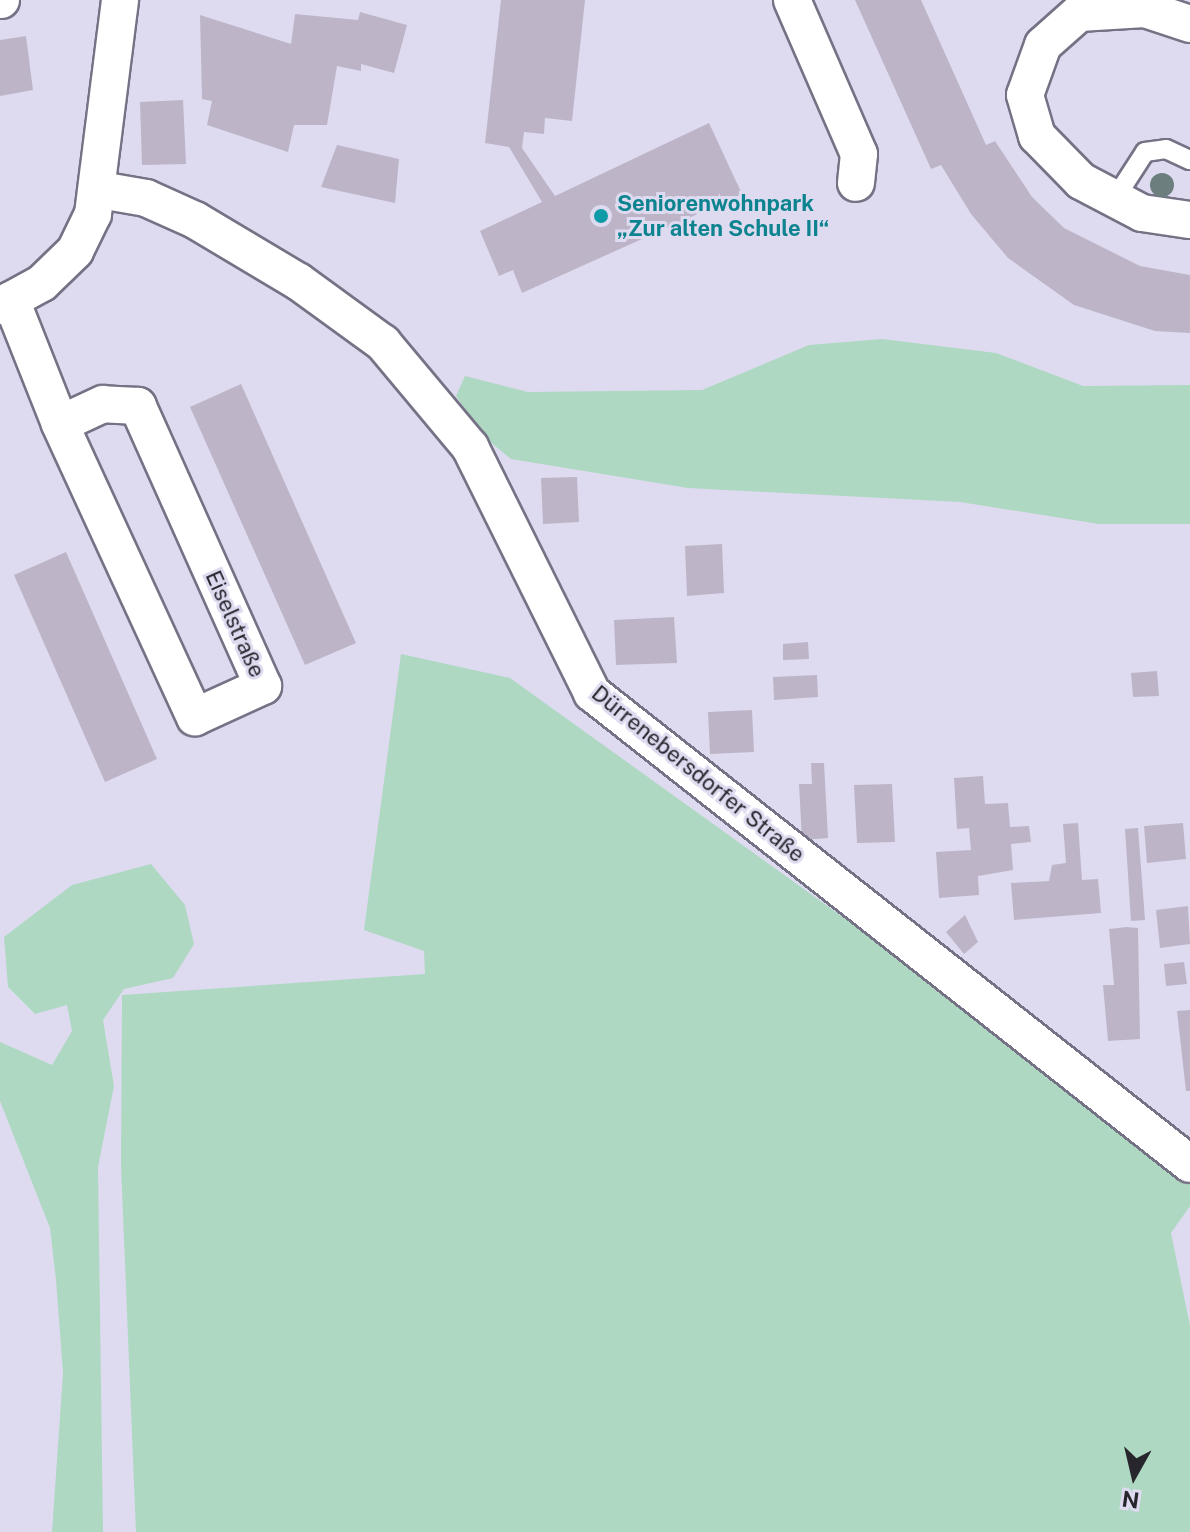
<!DOCTYPE html>
<meta charset="utf-8">
<style>
body{margin:0}
#map{position:relative;width:1190px;height:1532px;overflow:hidden;background:#dedbf0;font-family:"Public Sans",sans-serif}
div>[style]{position:absolute}
.green>*{inset:0;background:#aed8c2}
.building>*{inset:0;background:#beb4c7}
.roads{filter:drop-shadow(2px 0 #757285) drop-shadow(-2px 0 #757285) drop-shadow(0 2px #757285) drop-shadow(0 -2px #757285)}
.service>*{height:18px;margin:-9px;padding:0 9px;transform-origin:9px;border-radius:9px;background:#fff}
.minor>*{height:36px;margin:-18px;padding:0 18px;transform-origin:18px;border-radius:18px;background:#fff}
.trees>*{width:24px;height:24px;margin:-12px;border-radius:50%;background:#6d7e7f}
.dots>*{width:22px;height:22px;translate:-50% -50%;box-sizing:border-box;border:4px solid #dedbf0;border-radius:50%}
span{translate:-50% -50%;white-space:nowrap;text-align:center;line-height:1.15;-webkit-text-stroke:6px #dedbf0;paint-order:stroke}
.culture-label{font-size:22px;color:#0d838f;font-weight:700}
.left{translate:0 -50%;text-align:left}
.street-label{font-size:22px;color:#27262d}
.north{position:absolute;left:1094px;top:1436px;width:80px;height:80px;-webkit-text-stroke:6px #dedbf0;paint-order:stroke;rotate:188deg;font-size:22px;font-weight:700;line-height:32px;text-align:center;color:#27262d}
.north::after{content:'';display:block;margin:auto;width:28px;height:36px;background:#27262d;clip-path:polygon(50% 0,100% 100%,50% 72%,0 100%)}
</style>
<div id="map">
<div class="green">
<i style="clip-path:polygon(882px 339px,996px 353px,1083px 386px,1190px 385px,1190px 524px,1099px 524px,960px 502px,688px 488px,511px 459px,483px 436px,456px 396px,465px 376px,528px 392px,702px 390px,809px 345px)"></i>
<i style="clip-path:polygon(401px 654px,510px 678px,883px 946px,1190px 1185px,1190px 1206px,1171px 1233px,1190px 1326px,1190px 1532px,136px 1532px,121px 1166px,122px 995px,425px 974px,424px 951px,364px 930px)"></i>
<i style="clip-path:polygon(151px 864px,185px 905px,194px 944px,173px 978px,124px 989px,103px 1020px,114px 1086px,98px 1167px,103px 1532px,52px 1532px,63px 1373px,56px 1280px,50px 1228px,0 1101px,0 1042px,52px 1065px,72px 1031px,67px 1005px,35px 1014px,8px 987px,4px 937px,72px 885px)"></i>
</div>
<div class="building">
<i style="clip-path:polygon(501px 0,585px 0,572px 121px,545px 118px,544px 134px,524px 132px,522px 148px,555px 196px,709px 123px,742px 194px,522px 293px,513px 270px,499px 276px,480px 231px,542px 202px,509px 147px,485px 143px)"></i>
<i style="clip-path:polygon(855px 0,921px 0,986px 145px,995px 141px,1032px 197px,1064px 228px,1140px 266px,1190px 275px,1190px 333px,1155px 331px,1074px 305px,1008px 258px,971px 214px,941px 165px,931px 169px)"></i>
<i style="clip-path:polygon(360px 12px,407px 25px,394px 73px,361px 64px,361px 71px,337px 66px,327px 125px,294px 125px,288px 152px,207px 125px,212px 101px,202px 99px,200px 15px,291px 44px,295px 14px,358px 20px)"></i>
<i style="clip-path:polygon(26px 36px,33px 90px,0 96px,0 40px)"></i>
<i style="clip-path:polygon(183px 100px,186px 164px,142px 165px,140px 102px)"></i>
<i style="clip-path:polygon(337px 145px,399px 159px,395px 203px,321px 187px)"></i>
<i style="clip-path:polygon(241px 384px,356px 643px,305px 665px,190px 407px)"></i>
<i style="clip-path:polygon(577px 477px,579px 522px,543px 524px,541px 478px)"></i>
<i style="clip-path:polygon(722px 544px,724px 593px,687px 596px,685px 546px)"></i>
<i style="clip-path:polygon(66px 552px,157px 759px,105px 782px,14px 575px)"></i>
<i style="clip-path:polygon(674px 617px,677px 663px,616px 665px,614px 620px)"></i>
<i style="clip-path:polygon(808px 642px,809px 659px,783px 660px,783px 644px)"></i>
<i style="clip-path:polygon(1157px 671px,1159px 696px,1133px 697px,1131px 673px)"></i>
<i style="clip-path:polygon(817px 675px,818px 697px,774px 700px,773px 677px)"></i>
<i style="clip-path:polygon(752px 710px,754px 752px,710px 754px,708px 712px)"></i>
<i style="clip-path:polygon(811px 763px,824px 763px,828px 838px,802px 840px,799px 784px,812px 784px)"></i>
<i style="clip-path:polygon(983px 776px,985px 804px,1008px 803px,1010px 827px,1029px 826px,1031px 842px,1011px 844px,1013px 870px,978px 876px,979px 895px,939px 898px,936px 852px,971px 850px,969px 828px,957px 829px,954px 778px)"></i>
<i style="clip-path:polygon(892px 784px,895px 842px,857px 843px,854px 785px)"></i>
<i style="clip-path:polygon(1078px 823px,1082px 880px,1098px 879px,1101px 913px,1014px 920px,1011px 883px,1049px 881px,1052px 865px,1066px 863px,1063px 824px)"></i>
<i style="clip-path:polygon(1183px 823px,1186px 859px,1147px 863px,1144px 826px)"></i>
<i style="clip-path:polygon(1138px 828px,1145px 920px,1131px 921px,1125px 829px)"></i>
<i style="clip-path:polygon(1188px 906px,1190px 944px,1160px 948px,1156px 910px)"></i>
<i style="clip-path:polygon(965px 915px,978px 942px,964px 954px,946px 932px)"></i>
<i style="clip-path:polygon(1127px 927px,1138px 928px,1140px 1039px,1108px 1041px,1103px 985px,1114px 985px,1109px 929px)"></i>
<i style="clip-path:polygon(1184px 962px,1187px 984px,1166px 986px,1164px 964px)"></i>
<i style="clip-path:polygon(1190px 1010px,1190px 1091px,1186px 1091px,1177px 1011px)"></i>
</div>
<div class="roads">
<div class="service">
<i style="left:1114px;top:200px;width:57px;rotate:-57.1deg"></i>
<i style="left:1145px;top:152px;width:21px;rotate:-8deg"></i>
<i style="left:1166px;top:149px;width:26px;rotate:25deg"></i>
</div>
<div class="minor">
<i style="left:0;top:0;width:1px"></i>
<i style="left:792px;top:0;width:168px;rotate:66.5deg"></i>
<i style="left:859px;top:154px;width:29px;rotate:96deg"></i>
<i style="left:1190px;top:24px;width:47px;rotate:-161.6deg"></i>
<i style="left:1145px;top:9px;width:66px;rotate:176.5deg"></i>
<i style="left:1079px;top:13px;width:48px;rotate:138.4deg"></i>
<i style="left:1043px;top:45px;width:53px;rotate:109.8deg"></i>
<i style="left:1025px;top:95px;width:43px;rotate:73.7deg"></i>
<i style="left:1037px;top:136px;width:63px;rotate:45.6deg"></i>
<i style="left:1081px;top:181px;width:69px;rotate:27.7deg"></i>
<i style="left:1142px;top:213px;width:49px;rotate:8.3deg"></i>
<i style="left:100px;top:190px;width:47px;rotate:9.9deg"></i>
<i style="left:146px;top:198px;width:54px;rotate:24.2deg"></i>
<i style="left:195px;top:220px;width:121px;rotate:30.8deg"></i>
<i style="left:299px;top:282px;width:104px;rotate:36deg"></i>
<i style="left:383px;top:343px;width:136px;rotate:50.1deg"></i>
<i style="left:470px;top:447px;width:275px;rotate:63.6deg"></i>
<i style="left:592px;top:693px;width:761px;rotate:38.22deg"></i>
<i style="left:11px;top:300px;width:133px;rotate:68.4deg"></i>
<i style="left:60px;top:424px;width:323px;rotate:65.3deg"></i>
<i style="left:195px;top:717px;width:75px;rotate:-24.5deg"></i>
<i style="left:263px;top:686px;width:307px;rotate:-114.1deg"></i>
<i style="left:138px;top:406px;width:35px;rotate:-177deg"></i>
<i style="left:103px;top:404px;width:47px;rotate:155.1deg"></i>
<i style="left:0;top:306px;width:48px;rotate:-28.7deg"></i>
<i style="left:42px;top:283px;width:46px;rotate:-44.1deg"></i>
<i style="left:75px;top:251px;width:41px;rotate:-64.1deg"></i>
<i style="left:93px;top:214px;width:216px;rotate:-82.8deg"></i>
</div>
</div>
<div class="trees">
<i style="left:1162px;top:185px"></i>
</div>
<div class="dots">
<i style="left:601px;top:216px;background:#0f9aa8"></i>
</div>
<div class="culture-label">
<span class="left" style="left:617px;top:216px">Seniorenwohnpark<br>„Zur alten Schule II“</span>
</div>
<div class="street-label">
<span style="left:235px;top:624px;rotate:66deg">Eiselstraße</span>
<span style="left:698px;top:774px;rotate:39deg">Dürrenebersdorfer Straße</span>
</div>
<div class="north">N</div>
</div>
